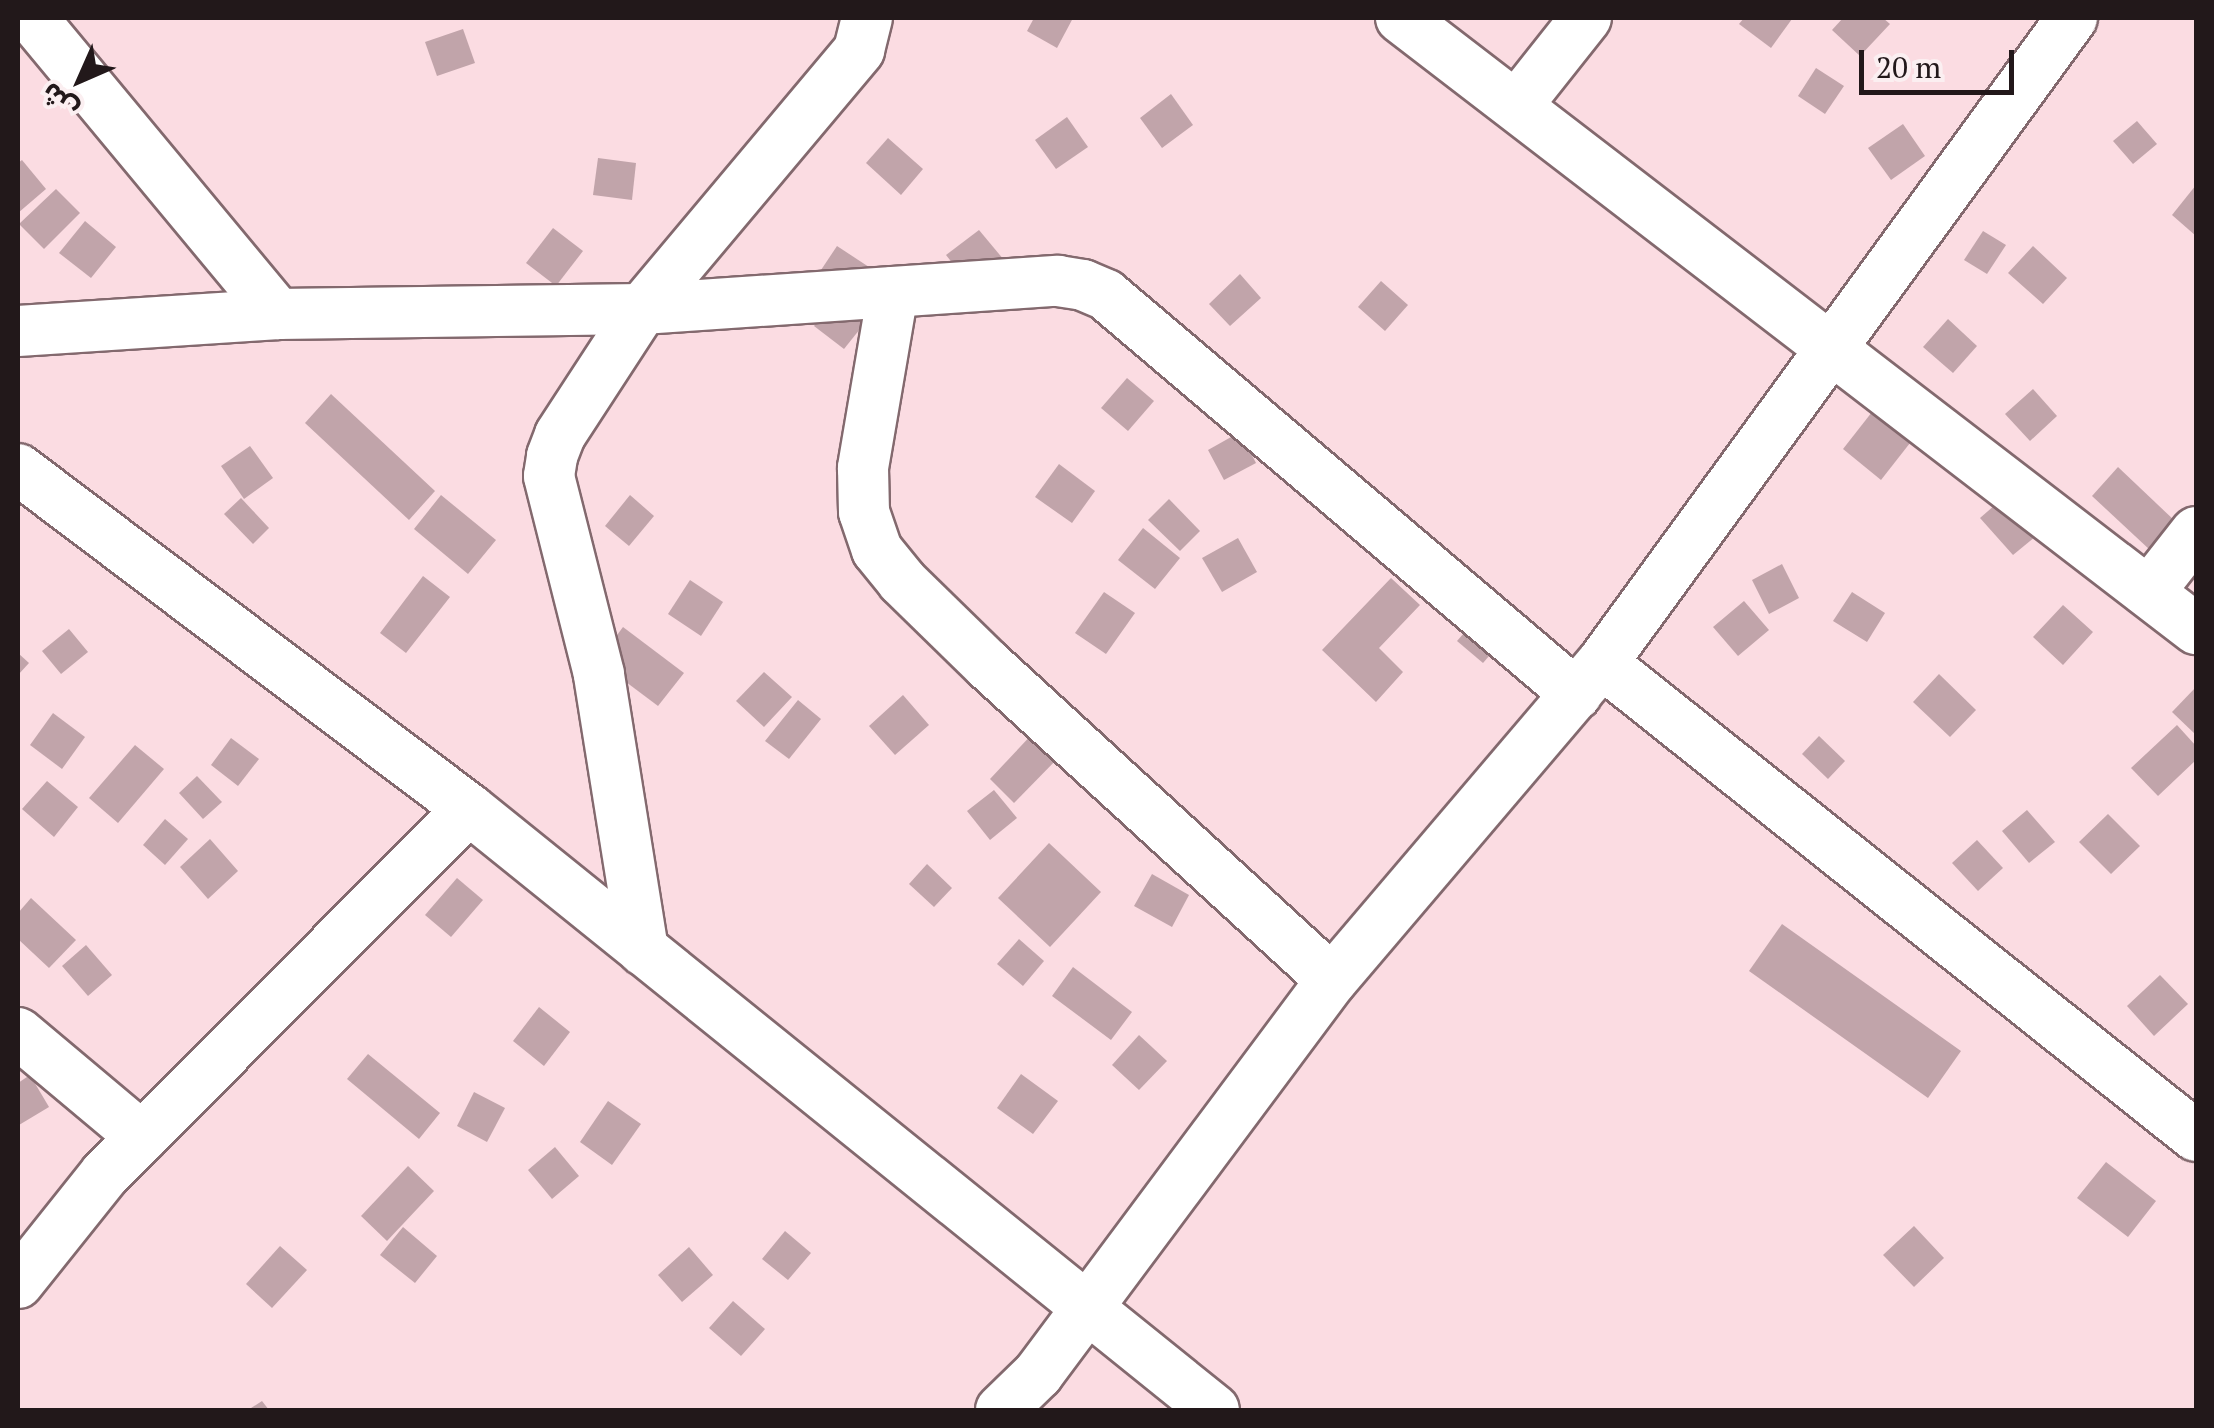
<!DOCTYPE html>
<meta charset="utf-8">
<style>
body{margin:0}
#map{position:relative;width:2214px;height:1428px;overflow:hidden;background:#fbdce2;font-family:"PT Serif","Noto Sans Arabic",serif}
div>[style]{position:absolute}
.building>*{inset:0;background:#c1a4aa}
.roads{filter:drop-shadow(2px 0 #83696e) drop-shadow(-2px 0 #83696e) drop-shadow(0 2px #83696e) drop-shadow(0 -2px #83696e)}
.street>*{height:50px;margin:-25px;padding:0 25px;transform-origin:25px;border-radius:25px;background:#fff}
span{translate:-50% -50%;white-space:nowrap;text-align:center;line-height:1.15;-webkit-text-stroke:10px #fbeff1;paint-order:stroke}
.frame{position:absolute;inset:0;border:20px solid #22181a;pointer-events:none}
.north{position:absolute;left:30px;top:30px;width:100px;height:100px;-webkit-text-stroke:8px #fbeff1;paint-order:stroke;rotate:225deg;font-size:28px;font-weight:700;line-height:40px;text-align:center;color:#22181a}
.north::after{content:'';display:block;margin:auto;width:35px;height:45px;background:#22181a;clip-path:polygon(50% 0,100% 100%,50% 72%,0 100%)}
.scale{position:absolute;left:1859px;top:50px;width:155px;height:45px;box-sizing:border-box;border:5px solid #22181a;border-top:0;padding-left:12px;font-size:30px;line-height:35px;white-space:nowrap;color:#22181a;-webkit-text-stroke:8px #fbeff1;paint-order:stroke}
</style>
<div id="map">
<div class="building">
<i style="clip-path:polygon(1034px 18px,1073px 18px,1057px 48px,1027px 31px)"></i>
<i style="clip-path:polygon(1744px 18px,1790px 18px,1792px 19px,1771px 48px,1739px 24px)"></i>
<i style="clip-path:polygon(1843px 18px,1883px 18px,1890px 24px,1860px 56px,1832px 30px)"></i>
<i style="clip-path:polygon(463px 29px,475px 63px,437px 76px,425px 42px)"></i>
<i style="clip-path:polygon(1816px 68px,1844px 86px,1825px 114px,1798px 96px)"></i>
<i style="clip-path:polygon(1171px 94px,1193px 125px,1162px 148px,1140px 118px)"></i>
<i style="clip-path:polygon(1067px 117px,1088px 147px,1056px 169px,1035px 140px)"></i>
<i style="clip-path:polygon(2137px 121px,2157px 144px,2133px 164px,2113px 141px)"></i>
<i style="clip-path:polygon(1903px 124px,1925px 156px,1891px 180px,1868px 148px)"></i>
<i style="clip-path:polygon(888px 138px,923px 169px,901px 195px,866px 163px)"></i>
<i style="clip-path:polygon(598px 158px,636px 163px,632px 200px,593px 195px)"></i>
<i style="clip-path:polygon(22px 160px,46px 189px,18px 213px,18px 163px)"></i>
<i style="clip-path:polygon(2196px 185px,2196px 236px,2172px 215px)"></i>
<i style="clip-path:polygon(56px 189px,80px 213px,44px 249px,19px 224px)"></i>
<i style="clip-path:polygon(85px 221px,116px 247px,91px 278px,59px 253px)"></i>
<i style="clip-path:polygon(553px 228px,583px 251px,556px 286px,526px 263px)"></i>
<i style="clip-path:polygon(979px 230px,1004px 260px,971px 287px,946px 255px)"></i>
<i style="clip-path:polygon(1983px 231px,2006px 245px,1987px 274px,1964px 260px)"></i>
<i style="clip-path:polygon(837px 246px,872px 269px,819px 273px)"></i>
<i style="clip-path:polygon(2033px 246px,2067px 278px,2043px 304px,2008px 273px)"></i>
<i style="clip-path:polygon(1240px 274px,1261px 298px,1230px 326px,1209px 304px)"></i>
<i style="clip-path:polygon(1381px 281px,1408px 305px,1385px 331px,1358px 307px)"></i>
<i style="clip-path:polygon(837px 295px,868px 319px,844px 349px,814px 326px)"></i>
<i style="clip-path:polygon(1948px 319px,1977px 346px,1953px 373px,1923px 347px)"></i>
<i style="clip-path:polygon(1127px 378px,1154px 401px,1128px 431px,1101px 408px)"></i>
<i style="clip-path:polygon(2033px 389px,2057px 416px,2030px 441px,2005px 414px)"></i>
<i style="clip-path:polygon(331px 394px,435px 491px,409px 520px,305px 423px)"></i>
<i style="clip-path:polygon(1872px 412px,1910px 443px,1881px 480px,1843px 449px)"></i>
<i style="clip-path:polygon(1240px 432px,1256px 463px,1224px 480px,1208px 450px)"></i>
<i style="clip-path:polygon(250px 446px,273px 478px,244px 499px,221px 466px)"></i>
<i style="clip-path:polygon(1059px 464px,1095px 491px,1072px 523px,1035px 497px)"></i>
<i style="clip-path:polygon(2118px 467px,2176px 522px,2150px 550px,2092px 496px)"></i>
<i style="clip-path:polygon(441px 495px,496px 540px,468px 574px,414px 529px)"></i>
<i style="clip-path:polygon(630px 495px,654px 516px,629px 546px,605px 526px)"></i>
<i style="clip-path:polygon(241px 498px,269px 528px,253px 544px,224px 514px)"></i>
<i style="clip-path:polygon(2003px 498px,2036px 536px,2013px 555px,1980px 518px)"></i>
<i style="clip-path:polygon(1169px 499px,1200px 531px,1180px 551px,1148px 520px)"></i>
<i style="clip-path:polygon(1143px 528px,1180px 558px,1155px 589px,1118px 560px)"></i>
<i style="clip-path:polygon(1238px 538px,1257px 572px,1222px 592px,1202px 558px)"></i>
<i style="clip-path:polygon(1782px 564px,1799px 598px,1769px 614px,1752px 580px)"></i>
<i style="clip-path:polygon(423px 576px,450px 597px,406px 653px,380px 633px)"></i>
<i style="clip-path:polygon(1391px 578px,1420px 605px,1379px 648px,1403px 672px,1376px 702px,1322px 650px)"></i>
<i style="clip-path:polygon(690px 580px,723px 602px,701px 636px,668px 614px)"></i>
<i style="clip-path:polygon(1104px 592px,1135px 613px,1106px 654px,1075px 633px)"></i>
<i style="clip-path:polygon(1852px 592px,1885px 613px,1867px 642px,1833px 621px)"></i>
<i style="clip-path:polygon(1744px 601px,1769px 630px,1738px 656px,1713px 627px)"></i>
<i style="clip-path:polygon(2063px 605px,2093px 632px,2063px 665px,2033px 637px)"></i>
<i style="clip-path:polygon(1484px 610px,1509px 633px,1483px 663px,1457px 641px)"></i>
<i style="clip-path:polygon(623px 627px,684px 673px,658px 706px,598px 661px)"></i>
<i style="clip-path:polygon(69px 629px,88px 652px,61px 674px,42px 651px)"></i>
<i style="clip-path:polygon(18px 653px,29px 663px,18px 675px)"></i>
<i style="clip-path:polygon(764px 672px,792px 697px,764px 727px,736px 701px)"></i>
<i style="clip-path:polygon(1939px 674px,1976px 710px,1950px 737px,1913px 702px)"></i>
<i style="clip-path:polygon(2196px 687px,2196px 735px,2172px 712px)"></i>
<i style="clip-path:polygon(903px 695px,929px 725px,895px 755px,869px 726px)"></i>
<i style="clip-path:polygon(798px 700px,821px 719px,789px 759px,765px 741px)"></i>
<i style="clip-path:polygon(53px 713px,85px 737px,62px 769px,30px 745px)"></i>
<i style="clip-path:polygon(2177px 725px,2196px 746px,2196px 760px,2158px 796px,2131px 768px)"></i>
<i style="clip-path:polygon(1036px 730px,1061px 755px,1014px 803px,990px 779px)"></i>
<i style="clip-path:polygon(1819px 736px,1845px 761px,1828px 779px,1802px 754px)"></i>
<i style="clip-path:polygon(231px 738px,259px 759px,238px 786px,211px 765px)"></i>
<i style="clip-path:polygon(135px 745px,164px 769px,118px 823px,89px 798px)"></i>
<i style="clip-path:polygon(197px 776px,222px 802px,203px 819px,179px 793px)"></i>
<i style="clip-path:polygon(47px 781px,78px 807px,54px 837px,22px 809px)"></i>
<i style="clip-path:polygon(994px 790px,1017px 818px,990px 840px,967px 811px)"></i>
<i style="clip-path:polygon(2027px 810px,2055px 842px,2029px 863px,2002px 831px)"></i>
<i style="clip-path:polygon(2108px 814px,2140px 846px,2111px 874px,2079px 842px)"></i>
<i style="clip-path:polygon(165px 819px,188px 839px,165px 865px,143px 845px)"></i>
<i style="clip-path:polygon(210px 839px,238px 871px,208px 899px,180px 867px)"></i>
<i style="clip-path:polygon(1977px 840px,2003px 868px,1978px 891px,1952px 863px)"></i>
<i style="clip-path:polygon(1049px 843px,1101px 892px,1050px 947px,998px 898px)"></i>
<i style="clip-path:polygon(927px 864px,952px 888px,934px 907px,909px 884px)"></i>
<i style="clip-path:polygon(1152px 874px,1189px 895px,1172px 927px,1134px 906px)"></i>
<i style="clip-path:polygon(457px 878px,483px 900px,451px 937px,425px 915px)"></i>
<i style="clip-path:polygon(31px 898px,76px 940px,49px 968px,18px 939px,18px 913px)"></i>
<i style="clip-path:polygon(1782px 924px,1961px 1051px,1928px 1098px,1749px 971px)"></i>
<i style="clip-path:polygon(1019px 939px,1044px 961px,1023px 986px,997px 964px)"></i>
<i style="clip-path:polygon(86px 945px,112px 975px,88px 996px,62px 966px)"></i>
<i style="clip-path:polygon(1073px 967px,1132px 1012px,1111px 1040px,1052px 996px)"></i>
<i style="clip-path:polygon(2160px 975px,2188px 1004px,2154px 1036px,2127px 1006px)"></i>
<i style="clip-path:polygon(539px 1007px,570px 1032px,544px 1066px,513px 1041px)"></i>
<i style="clip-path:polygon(1139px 1035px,1167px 1061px,1139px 1090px,1112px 1065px)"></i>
<i style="clip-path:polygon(368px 1054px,440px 1113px,419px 1139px,347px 1079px)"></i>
<i style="clip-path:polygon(1021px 1074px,1058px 1101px,1033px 1134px,997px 1108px)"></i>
<i style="clip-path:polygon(30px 1075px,49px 1107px,19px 1125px,18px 1083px)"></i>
<i style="clip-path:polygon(474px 1092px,505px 1108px,487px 1142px,457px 1126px)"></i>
<i style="clip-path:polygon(608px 1101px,641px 1124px,612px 1165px,580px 1142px)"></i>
<i style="clip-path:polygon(555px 1147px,579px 1176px,552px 1199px,528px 1170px)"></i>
<i style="clip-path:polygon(2106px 1162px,2156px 1201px,2128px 1237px,2077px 1198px)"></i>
<i style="clip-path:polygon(408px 1166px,434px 1191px,387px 1241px,361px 1216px)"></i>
<i style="clip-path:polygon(1914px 1226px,1944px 1258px,1914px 1287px,1883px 1255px)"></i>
<i style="clip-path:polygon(403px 1227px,437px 1256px,415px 1283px,380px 1255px)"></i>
<i style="clip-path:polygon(785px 1231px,811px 1253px,788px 1280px,762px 1259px)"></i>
<i style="clip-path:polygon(280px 1246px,307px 1270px,272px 1308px,246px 1284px)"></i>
<i style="clip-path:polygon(689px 1247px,713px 1275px,682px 1302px,658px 1275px)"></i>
<i style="clip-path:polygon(733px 1301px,765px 1329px,741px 1356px,709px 1328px)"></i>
<i style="clip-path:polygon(262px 1401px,269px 1410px,248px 1410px)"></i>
</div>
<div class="roads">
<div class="street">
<i style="left:32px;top:18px;width:385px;rotate:50.3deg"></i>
<i style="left:1401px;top:18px;width:1003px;rotate:37.54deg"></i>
<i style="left:1517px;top:105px;width:111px;rotate:-51.6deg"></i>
<i style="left:893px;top:292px;width:179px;rotate:99.7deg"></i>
<i style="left:863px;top:468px;width:44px;rotate:88.7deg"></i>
<i style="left:864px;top:512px;width:40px;rotate:71.1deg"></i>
<i style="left:877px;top:550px;width:40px;rotate:51deg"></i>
<i style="left:902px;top:581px;width:120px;rotate:44.3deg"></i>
<i style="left:988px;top:665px;width:466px;rotate:42.5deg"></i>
<i style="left:18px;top:331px;width:261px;rotate:-3.7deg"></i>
<i style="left:278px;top:314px;width:364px;rotate:-0.8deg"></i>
<i style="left:642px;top:309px;width:417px;rotate:-3.9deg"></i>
<i style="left:1058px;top:281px;width:25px;rotate:9deg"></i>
<i style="left:1083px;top:285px;width:25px;rotate:23deg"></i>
<i style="left:1106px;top:295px;width:617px;rotate:40.33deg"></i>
<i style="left:18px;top:469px;width:565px;rotate:37.01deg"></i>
<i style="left:469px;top:809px;width:957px;rotate:38.89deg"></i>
<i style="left:2149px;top:592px;width:76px;rotate:-51.9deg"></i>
<i style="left:1602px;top:663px;width:798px;rotate:-53.92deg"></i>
<i style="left:643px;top:950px;width:279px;rotate:-99.1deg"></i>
<i style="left:599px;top:674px;width:204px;rotate:-104.2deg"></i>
<i style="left:549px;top:476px;width:20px;rotate:-81deg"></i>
<i style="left:552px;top:456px;width:22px;rotate:-69deg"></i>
<i style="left:560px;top:435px;width:150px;rotate:-56.9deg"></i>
<i style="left:642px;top:309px;width:338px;rotate:-50deg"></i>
<i style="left:859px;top:50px;width:33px;rotate:-76deg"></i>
<i style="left:18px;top:1033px;width:162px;rotate:40deg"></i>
<i style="left:18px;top:1283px;width:139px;rotate:-51.4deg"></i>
<i style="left:105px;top:1174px;width:515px;rotate:-45.08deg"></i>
<i style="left:1001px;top:1410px;width:52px;rotate:-44.2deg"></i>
<i style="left:1038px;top:1374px;width:492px;rotate:-53.3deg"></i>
<i style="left:1332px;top:980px;width:416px;rotate:-49.6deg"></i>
<i style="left:1602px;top:663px;width:759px;rotate:38.53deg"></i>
</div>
</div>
<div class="frame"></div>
<div class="north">ش</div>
<div class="scale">20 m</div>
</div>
